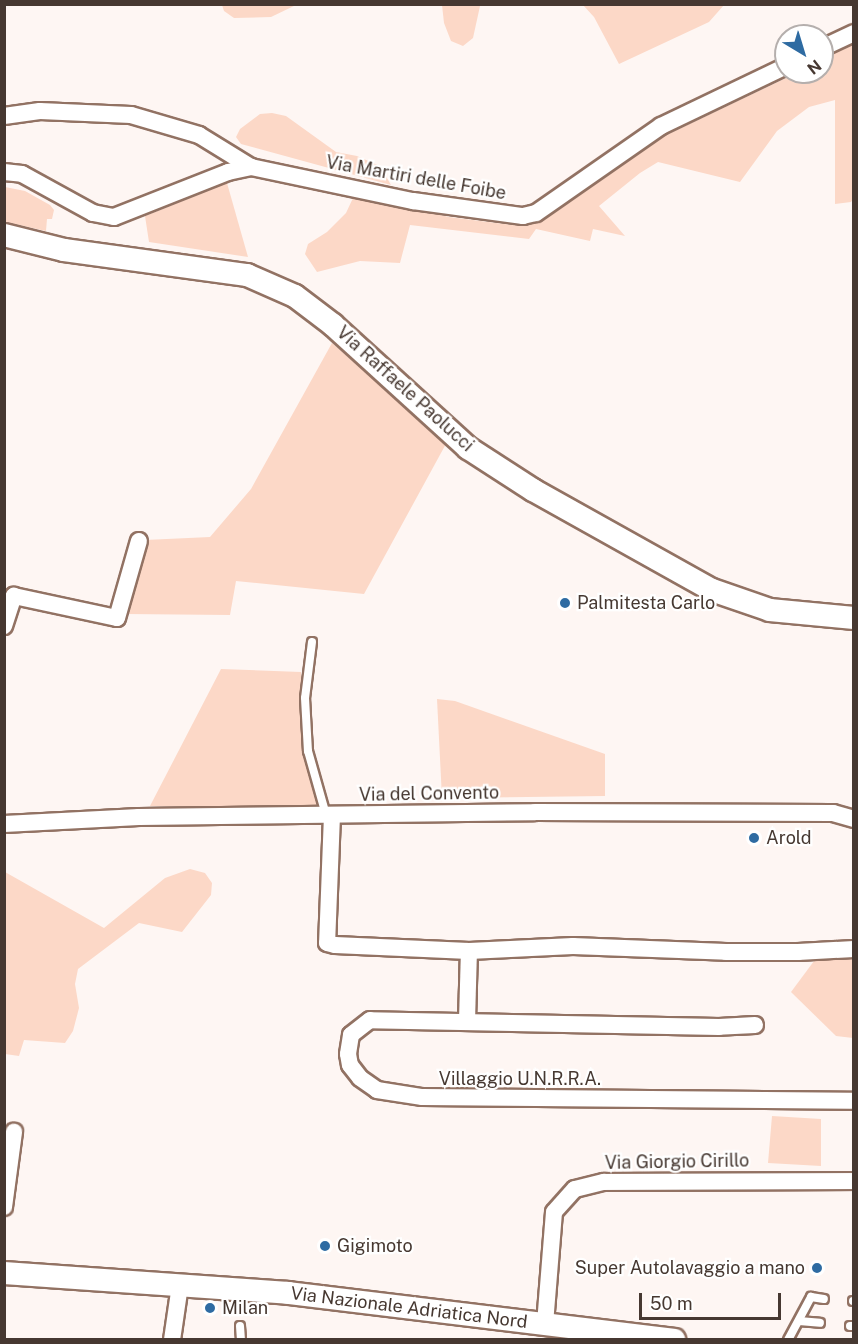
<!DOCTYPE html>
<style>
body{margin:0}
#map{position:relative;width:858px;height:1344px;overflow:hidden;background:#fef6f3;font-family:"Public Sans",sans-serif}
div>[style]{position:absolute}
.green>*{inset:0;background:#fcd8c7}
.roads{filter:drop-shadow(2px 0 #927263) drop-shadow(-2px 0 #927263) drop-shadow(0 2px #927263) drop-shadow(0 -2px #927263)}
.lane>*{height:8px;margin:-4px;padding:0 4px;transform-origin:4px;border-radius:4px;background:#fff}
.street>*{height:16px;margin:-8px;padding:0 8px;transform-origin:8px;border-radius:8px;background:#fff}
.secondary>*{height:22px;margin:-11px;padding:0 11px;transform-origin:11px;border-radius:11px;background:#fff}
.dots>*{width:16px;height:16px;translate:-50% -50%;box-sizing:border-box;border:3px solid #fff;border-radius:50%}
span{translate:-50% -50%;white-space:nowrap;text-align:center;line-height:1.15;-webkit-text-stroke:4.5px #fff;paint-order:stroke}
.street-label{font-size:18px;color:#463831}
.poi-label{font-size:18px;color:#463831}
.left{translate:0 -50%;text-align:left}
.right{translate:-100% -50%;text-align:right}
.frame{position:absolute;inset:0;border:6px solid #463831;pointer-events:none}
.north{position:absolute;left:774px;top:24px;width:60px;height:60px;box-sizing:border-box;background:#fff;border:2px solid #b5afad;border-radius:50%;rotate:142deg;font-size:16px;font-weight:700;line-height:24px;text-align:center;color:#463831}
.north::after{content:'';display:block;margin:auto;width:21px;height:27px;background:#2e6ba2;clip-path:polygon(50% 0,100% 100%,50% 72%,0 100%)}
.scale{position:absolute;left:639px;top:1293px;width:142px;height:27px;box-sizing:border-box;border:3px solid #463831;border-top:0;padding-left:8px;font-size:18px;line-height:21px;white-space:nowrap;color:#463831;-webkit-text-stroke:4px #fff;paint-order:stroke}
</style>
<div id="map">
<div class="green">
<i style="clip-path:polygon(222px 5px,222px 4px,296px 5px,271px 17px,234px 18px,224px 11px)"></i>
<i style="clip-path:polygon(442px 5px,442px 4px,494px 5px,480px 6px,473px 38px,463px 46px,451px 41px,444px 23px)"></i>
<i style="clip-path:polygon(583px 5px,724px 5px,709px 22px,619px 64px,594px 17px)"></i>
<i style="clip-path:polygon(853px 43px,854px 198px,851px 202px,835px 204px,835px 100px,809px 107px,777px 131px,740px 182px,658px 162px,640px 173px,599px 206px,625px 236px,593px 229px,590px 241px,536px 229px,529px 239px,410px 225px,400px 263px,360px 261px,317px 272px,305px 254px,308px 244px,327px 232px,346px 213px,353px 198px,360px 195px,449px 217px,513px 225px,533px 221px,575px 198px,662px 137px,799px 72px,822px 72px,822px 60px)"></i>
<i style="clip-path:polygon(272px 113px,286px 116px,336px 152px,357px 156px,380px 166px,391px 185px,241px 144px,236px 137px,240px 129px,260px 114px)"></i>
<i style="clip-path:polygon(227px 183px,248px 257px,149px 242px,145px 216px)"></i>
<i style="clip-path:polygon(5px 187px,25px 191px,50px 205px,54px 210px,52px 219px,47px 219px,46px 231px,5px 222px)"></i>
<i style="clip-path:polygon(332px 343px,447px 442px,364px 594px,236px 581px,230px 615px,125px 614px,145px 540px,210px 537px,251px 489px)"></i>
<i style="clip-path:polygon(221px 669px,301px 672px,306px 764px,319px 806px,150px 806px)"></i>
<i style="clip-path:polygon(437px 699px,455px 701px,605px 754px,605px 796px,442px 798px)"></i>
<i style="clip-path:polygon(190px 869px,205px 873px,212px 883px,211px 895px,182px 932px,139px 923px,78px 969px,75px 984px,79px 1008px,73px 1031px,65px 1043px,24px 1040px,19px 1056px,5px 1054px,5px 872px,104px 928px,165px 878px)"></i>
<i style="clip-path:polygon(853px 956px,853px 1038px,836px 1036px,791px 992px,817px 957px)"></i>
<i style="clip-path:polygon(772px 1116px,821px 1119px,821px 1166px,768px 1163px)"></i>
</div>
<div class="roads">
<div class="lane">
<i style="left:312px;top:642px;width:56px;rotate:97.1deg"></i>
<i style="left:305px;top:698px;width:53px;rotate:86.8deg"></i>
<i style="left:308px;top:751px;width:66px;rotate:74.3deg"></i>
<i style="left:853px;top:1301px;width:1px"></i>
<i style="left:799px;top:1321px;width:21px;rotate:5deg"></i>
<i style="left:240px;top:1326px;width:14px;rotate:86deg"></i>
<i style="left:850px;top:1326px;width:4px"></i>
<i style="left:788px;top:1340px;width:49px;rotate:-61.9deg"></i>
<i style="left:811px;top:1297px;width:13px;rotate:9deg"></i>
</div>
<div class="street">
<i style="left:822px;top:48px;width:35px;rotate:-25deg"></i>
<i style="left:4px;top:116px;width:36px;rotate:-8deg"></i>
<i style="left:40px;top:111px;width:91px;rotate:2.5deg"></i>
<i style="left:131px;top:115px;width:71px;rotate:16.4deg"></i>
<i style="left:199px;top:135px;width:61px;rotate:31.6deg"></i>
<i style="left:4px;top:172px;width:18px;rotate:6deg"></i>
<i style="left:22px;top:174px;width:81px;rotate:28.8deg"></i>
<i style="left:93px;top:213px;width:21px;rotate:11deg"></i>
<i style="left:114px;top:217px;width:123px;rotate:-21.5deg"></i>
<i style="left:228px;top:172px;width:24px;rotate:-12deg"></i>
<i style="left:251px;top:167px;width:166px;rotate:11.9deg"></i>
<i style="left:413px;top:201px;width:111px;rotate:7.8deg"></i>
<i style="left:523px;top:216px;width:13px;rotate:-13deg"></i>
<i style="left:536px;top:213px;width:152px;rotate:-34.8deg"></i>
<i style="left:661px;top:126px;width:139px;rotate:-25.6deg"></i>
<i style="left:4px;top:626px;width:32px;rotate:-72deg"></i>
<i style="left:14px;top:596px;width:105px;rotate:12.1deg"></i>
<i style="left:117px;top:618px;width:80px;rotate:-74.1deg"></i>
<i style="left:332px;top:815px;width:128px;rotate:92.2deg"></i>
<i style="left:327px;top:943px;width:8px;rotate:14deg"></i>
<i style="left:335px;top:945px;width:134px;rotate:2.6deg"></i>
<i style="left:469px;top:951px;width:104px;rotate:-2.8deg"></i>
<i style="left:573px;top:946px;width:153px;rotate:2.2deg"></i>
<i style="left:726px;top:952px;width:72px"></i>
<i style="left:798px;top:952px;width:56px;rotate:-3.1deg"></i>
<i style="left:4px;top:824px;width:135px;rotate:-3deg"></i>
<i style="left:139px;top:817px;width:396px;rotate:-0.7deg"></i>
<i style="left:535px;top:812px;width:298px;rotate:0.2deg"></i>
<i style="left:833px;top:813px;width:22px;rotate:16deg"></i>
<i style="left:467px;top:1021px;width:70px;rotate:-88.4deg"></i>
<i style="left:755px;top:1025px;width:36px;rotate:177deg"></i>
<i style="left:719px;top:1027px;width:349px;rotate:-178.9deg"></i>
<i style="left:370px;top:1020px;width:24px;rotate:142deg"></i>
<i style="left:351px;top:1035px;width:19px;rotate:99deg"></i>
<i style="left:348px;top:1054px;width:11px;rotate:80deg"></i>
<i style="left:350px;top:1065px;width:16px;rotate:52deg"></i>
<i style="left:360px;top:1078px;width:21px;rotate:35deg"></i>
<i style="left:377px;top:1090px;width:46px;rotate:8.8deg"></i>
<i style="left:422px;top:1097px;width:432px;rotate:0.5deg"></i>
<i style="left:4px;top:1207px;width:76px;rotate:-82.4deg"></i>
<i style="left:545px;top:1324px;width:112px;rotate:-85.4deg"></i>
<i style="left:554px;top:1212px;width:31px;rotate:-48deg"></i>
<i style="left:575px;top:1189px;width:30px;rotate:-14deg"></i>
<i style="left:604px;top:1182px;width:250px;rotate:-0.2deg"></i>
<i style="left:172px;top:1340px;width:56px;rotate:-81.7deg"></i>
</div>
<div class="secondary">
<i style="left:4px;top:235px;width:62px;rotate:14deg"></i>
<i style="left:64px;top:250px;width:185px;rotate:7.8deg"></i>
<i style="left:247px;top:275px;width:52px;rotate:23.6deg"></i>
<i style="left:295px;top:296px;width:48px;rotate:37.3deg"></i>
<i style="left:333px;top:325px;width:183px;rotate:42.3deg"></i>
<i style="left:468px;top:448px;width:77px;rotate:32.9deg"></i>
<i style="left:533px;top:490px;width:205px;rotate:29.2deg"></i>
<i style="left:712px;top:590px;width:61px;rotate:19deg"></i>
<i style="left:770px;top:610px;width:84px;rotate:5.4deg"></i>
<i style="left:4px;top:1273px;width:285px;rotate:4deg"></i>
<i style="left:288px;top:1293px;width:389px;rotate:6.9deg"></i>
</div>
</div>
<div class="dots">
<i style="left:565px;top:603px;background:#2e6ba2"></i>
<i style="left:754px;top:838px;background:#2e6ba2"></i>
<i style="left:325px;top:1246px;background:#2e6ba2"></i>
<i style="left:817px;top:1268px;background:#2e6ba2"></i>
<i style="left:210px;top:1308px;background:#2e6ba2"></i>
</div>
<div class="street-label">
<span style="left:416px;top:178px;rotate:10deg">Via Martiri delle Foibe</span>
<span style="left:405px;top:389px;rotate:42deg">Via Raffaele Paolucci</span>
<span style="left:429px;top:794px;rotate:-1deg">Via del Convento</span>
<span style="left:520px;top:1079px">Villaggio U.N.R.R.A.</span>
<span style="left:677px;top:1162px;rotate:-1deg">Via Giorgio Cirillo</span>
<span style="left:409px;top:1308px;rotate:7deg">Via Nazionale Adriatica Nord</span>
</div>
<div class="poi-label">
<span class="left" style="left:577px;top:603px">Palmitesta Carlo</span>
<span class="left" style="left:766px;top:838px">Arold</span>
<span class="left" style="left:337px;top:1246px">Gigimoto</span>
<span class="right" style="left:805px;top:1268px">Super Autolavaggio a mano</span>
<span class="left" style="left:222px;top:1308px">Milan</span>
</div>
<div class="frame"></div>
<div class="north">N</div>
<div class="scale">50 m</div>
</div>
